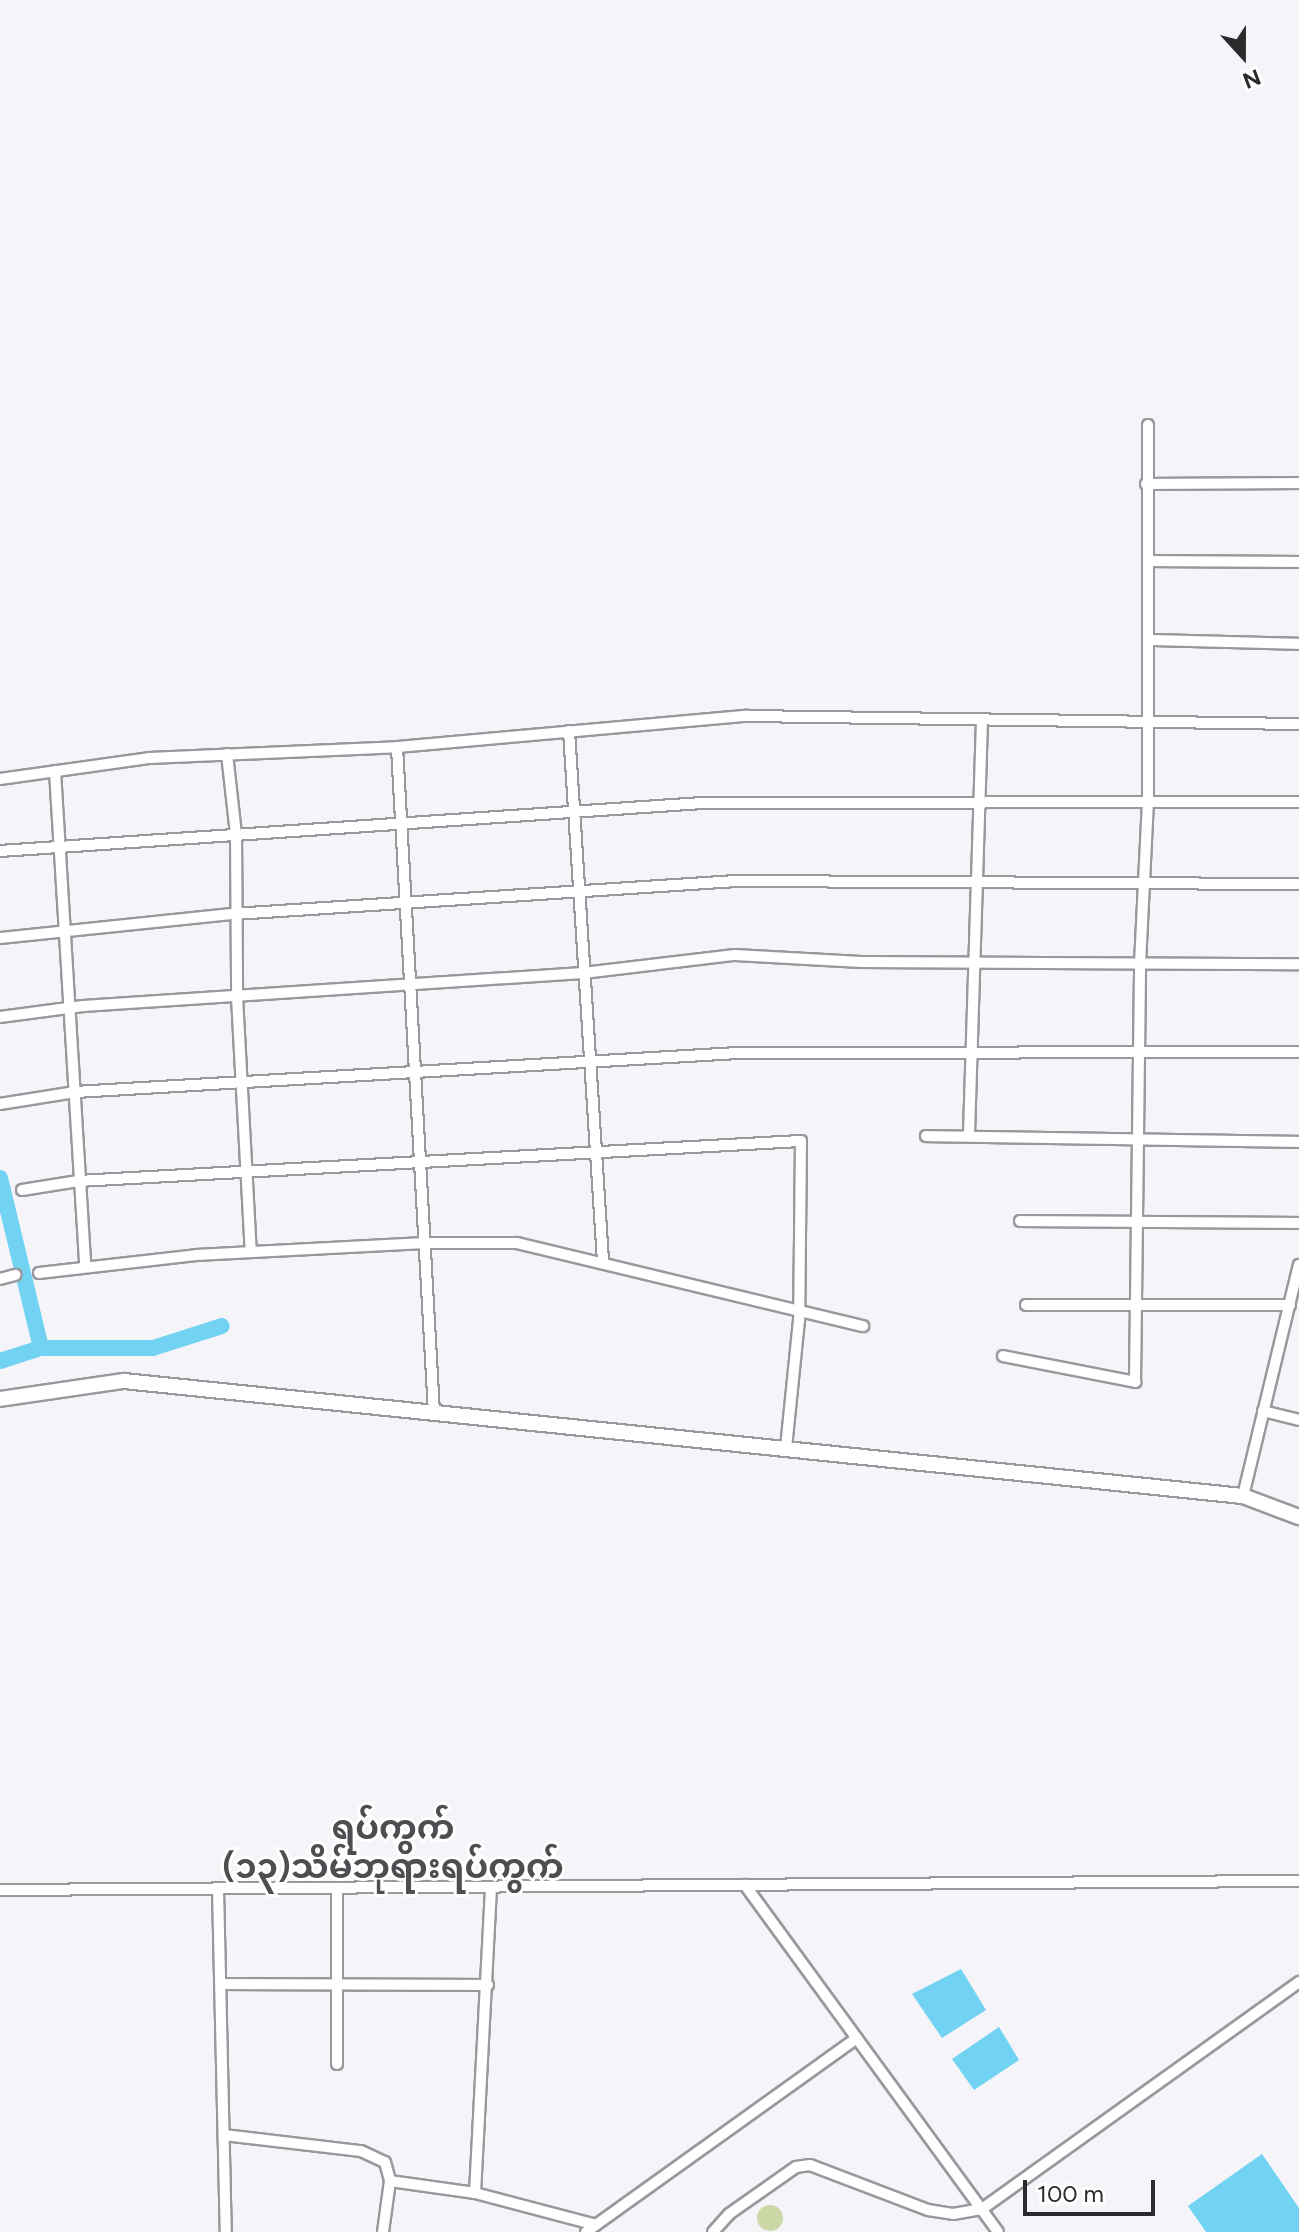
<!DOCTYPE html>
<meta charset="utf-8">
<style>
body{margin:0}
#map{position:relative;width:1299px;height:2232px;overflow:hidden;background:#f5f4f9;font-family:Figtree,"Noto Sans Myanmar",sans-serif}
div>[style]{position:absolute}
.green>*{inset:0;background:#ccd7a6}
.round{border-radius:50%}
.water>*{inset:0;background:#71d2f2}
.river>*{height:16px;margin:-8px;padding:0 8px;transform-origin:8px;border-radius:8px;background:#71d2f2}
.roads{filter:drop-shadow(2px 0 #99989c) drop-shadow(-2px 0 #99989c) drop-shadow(0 2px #99989c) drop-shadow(0 -2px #99989c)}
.street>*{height:10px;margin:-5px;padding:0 5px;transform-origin:5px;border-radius:5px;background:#fff}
.secondary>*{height:14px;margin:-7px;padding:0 7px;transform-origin:7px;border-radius:7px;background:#fff}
span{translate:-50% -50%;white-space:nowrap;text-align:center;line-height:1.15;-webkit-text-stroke:6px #fff;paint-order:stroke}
.quarter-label{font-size:34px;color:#4e4d51;font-weight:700}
.north{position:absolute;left:1203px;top:16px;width:80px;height:80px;-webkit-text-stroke:6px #fff;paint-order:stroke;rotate:159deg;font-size:22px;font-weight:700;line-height:32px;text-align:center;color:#2b2a2c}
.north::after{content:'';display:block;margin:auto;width:28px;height:36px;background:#2b2a2c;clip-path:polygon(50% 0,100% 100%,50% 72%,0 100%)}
.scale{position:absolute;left:1023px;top:2180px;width:132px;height:36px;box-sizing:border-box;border:4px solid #2b2a2c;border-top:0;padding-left:10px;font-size:24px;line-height:28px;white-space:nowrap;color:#2b2a2c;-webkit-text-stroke:6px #fff;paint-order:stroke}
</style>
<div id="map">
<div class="green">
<i class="round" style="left:757px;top:2205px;width:26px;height:26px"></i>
</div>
<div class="water">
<i style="clip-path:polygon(961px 1969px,986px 2010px,942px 2038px,912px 1994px)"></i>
<i style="clip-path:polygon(999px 2027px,1019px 2060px,974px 2090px,952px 2059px)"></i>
<i style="clip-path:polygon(1262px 2154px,1299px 2208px,1299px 2232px,1206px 2232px,1188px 2206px)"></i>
</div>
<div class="river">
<i style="left:0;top:1178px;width:175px;rotate:76.4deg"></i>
<i style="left:0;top:1361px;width:43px;rotate:-17.6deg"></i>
<i style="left:41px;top:1348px;width:112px"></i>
<i style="left:153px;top:1348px;width:72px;rotate:-17.7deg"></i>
</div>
<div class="roads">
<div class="street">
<i style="left:1146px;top:484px;width:153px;rotate:-0.4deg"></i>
<i style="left:1149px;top:561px;width:150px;rotate:0.4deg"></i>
<i style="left:1148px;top:640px;width:151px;rotate:1.5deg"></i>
<i style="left:569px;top:731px;width:531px;rotate:86.33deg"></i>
<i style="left:397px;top:747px;width:668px;rotate:86.82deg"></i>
<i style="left:227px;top:754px;width:81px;rotate:83.6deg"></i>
<i style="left:236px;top:834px;width:163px;rotate:89.6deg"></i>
<i style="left:237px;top:997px;width:255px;rotate:86.9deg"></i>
<i style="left:55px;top:771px;width:497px;rotate:86.5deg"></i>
<i style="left:0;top:779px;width:150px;rotate:-8deg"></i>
<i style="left:149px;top:758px;width:248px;rotate:-2.5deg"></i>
<i style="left:397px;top:747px;width:351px;rotate:-5.1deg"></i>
<i style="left:747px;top:716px;width:552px;rotate:0.83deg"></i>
<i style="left:0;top:851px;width:705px;rotate:-3.91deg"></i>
<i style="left:703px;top:803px;width:596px;rotate:-0.1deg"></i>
<i style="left:0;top:938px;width:235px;rotate:-5.9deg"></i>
<i style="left:234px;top:914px;width:503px;rotate:-3.76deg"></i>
<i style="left:736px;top:881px;width:563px;rotate:0.31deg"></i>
<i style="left:0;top:1017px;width:84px;rotate:-7.5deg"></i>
<i style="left:83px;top:1006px;width:501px;rotate:-3.78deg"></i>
<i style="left:583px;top:973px;width:153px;rotate:-6.8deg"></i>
<i style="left:735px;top:955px;width:126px;rotate:3.2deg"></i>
<i style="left:861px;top:962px;width:438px;rotate:0.3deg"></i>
<i style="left:0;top:1104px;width:76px;rotate:-9.1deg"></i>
<i style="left:75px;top:1092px;width:663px;rotate:-3.37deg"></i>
<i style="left:737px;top:1053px;width:562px;rotate:-0.1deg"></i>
<i style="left:969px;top:1134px;width:414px;rotate:-88.2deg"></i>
<i style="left:926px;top:1136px;width:373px;rotate:0.9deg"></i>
<i style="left:22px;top:1190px;width:57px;rotate:-9.1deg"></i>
<i style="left:78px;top:1181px;width:724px;rotate:-3.17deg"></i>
<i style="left:801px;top:1141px;width:179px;rotate:90.6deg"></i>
<i style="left:799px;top:1320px;width:130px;rotate:95.8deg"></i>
<i style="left:1020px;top:1221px;width:279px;rotate:0.4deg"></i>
<i style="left:39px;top:1273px;width:158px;rotate:-6.5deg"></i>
<i style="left:196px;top:1255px;width:229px;rotate:-3deg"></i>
<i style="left:425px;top:1243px;width:92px"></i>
<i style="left:517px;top:1243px;width:356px;rotate:13.5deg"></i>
<i style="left:0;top:1279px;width:16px;rotate:-15deg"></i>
<i style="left:1026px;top:1305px;width:264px"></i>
<i style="left:1003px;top:1356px;width:135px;rotate:11.1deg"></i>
<i style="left:1135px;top:1382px;width:418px;rotate:-89.3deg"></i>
<i style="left:1140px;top:964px;width:162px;rotate:-87.2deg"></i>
<i style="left:1148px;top:802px;width:377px;rotate:-90deg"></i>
<i style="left:1263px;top:1411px;width:37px;rotate:14deg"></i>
<i style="left:1243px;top:1496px;width:238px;rotate:-76.4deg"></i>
<i style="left:745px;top:1885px;width:429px;rotate:53.9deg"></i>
<i style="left:337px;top:1888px;width:176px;rotate:90deg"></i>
<i style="left:218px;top:1889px;width:343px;rotate:88.7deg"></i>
<i style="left:0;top:1890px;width:1299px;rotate:-0.4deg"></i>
<i style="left:221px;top:1984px;width:267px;rotate:0.2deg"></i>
<i style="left:224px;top:2135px;width:138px;rotate:6.7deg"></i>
<i style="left:361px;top:2151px;width:26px;rotate:25deg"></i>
<i style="left:385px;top:2162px;width:20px;rotate:75deg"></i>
<i style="left:475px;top:2193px;width:306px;rotate:-87deg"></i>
<i style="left:383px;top:2232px;width:51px;rotate:-82.2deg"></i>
<i style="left:390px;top:2181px;width:86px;rotate:8deg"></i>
<i style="left:475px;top:2193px;width:125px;rotate:14.8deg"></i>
<i style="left:586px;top:2232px;width:333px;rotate:-35.6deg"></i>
<i style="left:713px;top:2232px;width:24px;rotate:-48deg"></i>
<i style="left:729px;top:2214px;width:82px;rotate:-35deg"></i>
<i style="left:796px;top:2167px;width:14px;rotate:-8deg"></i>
<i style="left:810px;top:2165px;width:126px;rotate:20.9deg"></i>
<i style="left:928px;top:2210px;width:25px;rotate:9deg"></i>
<i style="left:953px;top:2214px;width:29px;rotate:-10deg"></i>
<i style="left:982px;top:2209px;width:390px;rotate:-35.6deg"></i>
</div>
<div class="secondary">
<i style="left:0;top:1399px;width:125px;rotate:-8.3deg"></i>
<i style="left:124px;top:1381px;width:1125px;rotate:5.87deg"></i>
<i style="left:1243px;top:1496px;width:60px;rotate:20.6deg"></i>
</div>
</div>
<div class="quarter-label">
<span style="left:393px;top:1847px">ရပ်ကွက်<br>(၁၃)သိမ်ဘုရားရပ်ကွက်</span>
</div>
<div class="north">N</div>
<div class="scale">100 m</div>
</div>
